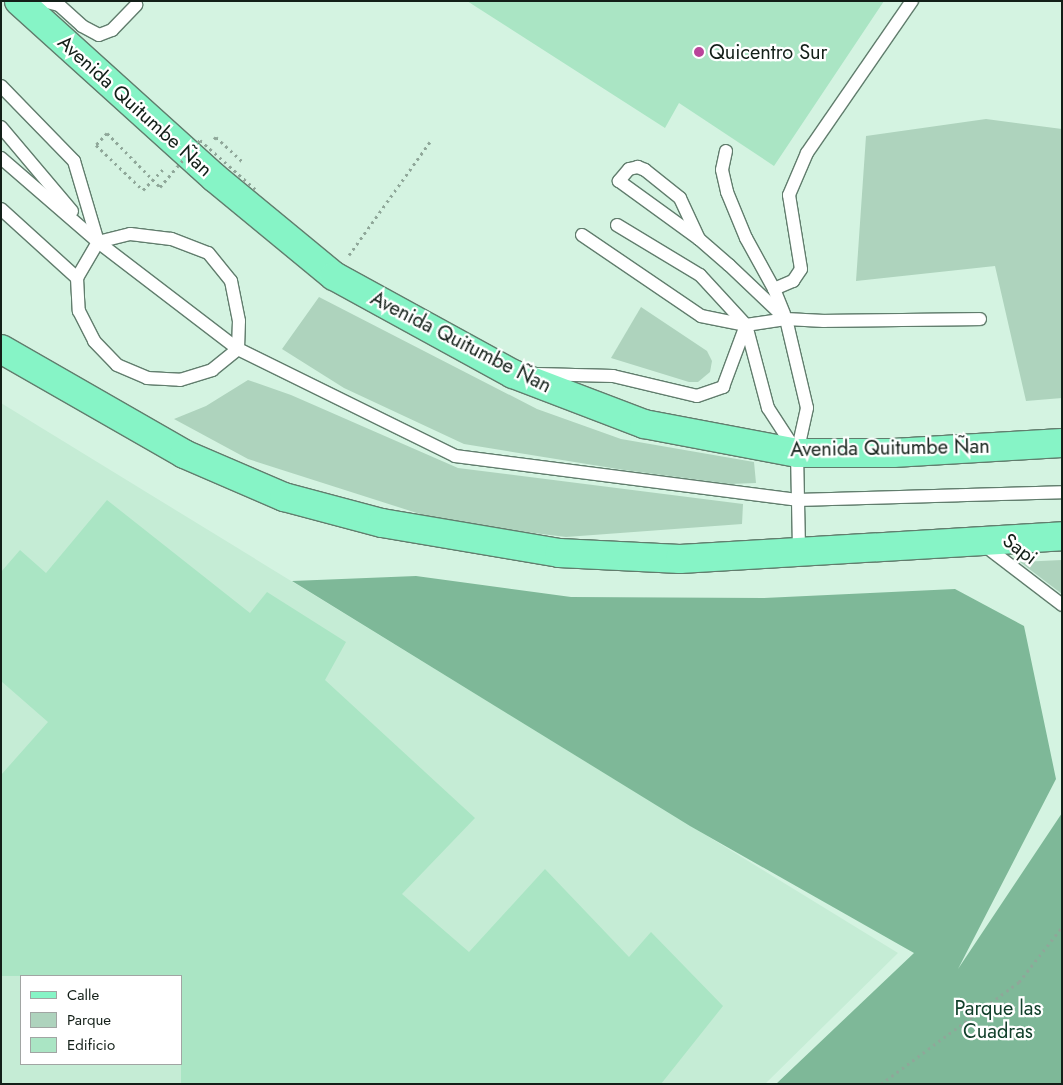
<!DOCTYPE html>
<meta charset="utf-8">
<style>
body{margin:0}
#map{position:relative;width:1063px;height:1085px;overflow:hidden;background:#d4f3e1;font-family:Jost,sans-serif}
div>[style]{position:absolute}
.built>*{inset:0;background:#c5ecd5}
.green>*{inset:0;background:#aed3bd}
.forest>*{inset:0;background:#7eb898}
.building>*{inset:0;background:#aae5c4}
.path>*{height:3px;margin-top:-1.5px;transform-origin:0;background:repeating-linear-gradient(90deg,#8fa799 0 2.5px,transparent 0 6.5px)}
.roads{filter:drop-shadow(1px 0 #617d6d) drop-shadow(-1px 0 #617d6d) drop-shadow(0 1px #617d6d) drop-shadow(0 -1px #617d6d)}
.lane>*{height:12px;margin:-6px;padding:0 6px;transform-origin:6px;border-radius:6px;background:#fff}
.primary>*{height:28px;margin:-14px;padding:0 14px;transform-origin:14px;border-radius:14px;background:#86f4c6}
.path-bridge>*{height:3px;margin-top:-1.5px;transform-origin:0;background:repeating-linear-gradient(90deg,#8fa799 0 2.5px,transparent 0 6.5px)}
.dots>*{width:14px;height:14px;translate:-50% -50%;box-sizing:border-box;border:2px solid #fff;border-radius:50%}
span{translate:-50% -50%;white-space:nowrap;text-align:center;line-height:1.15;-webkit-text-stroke:4.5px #fff;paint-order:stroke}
.poi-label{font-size:20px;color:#131f18}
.left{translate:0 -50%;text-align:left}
.street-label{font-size:20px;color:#131f18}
.park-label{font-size:20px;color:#12402b}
.frame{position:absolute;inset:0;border:2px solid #131f18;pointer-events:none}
.legend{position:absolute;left:20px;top:975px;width:162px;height:90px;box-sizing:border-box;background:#fff;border:1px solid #a1a5a3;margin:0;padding:6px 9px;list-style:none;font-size:15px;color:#131f18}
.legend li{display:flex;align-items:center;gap:10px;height:25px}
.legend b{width:25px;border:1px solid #a1a5a3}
</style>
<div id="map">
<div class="built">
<i style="clip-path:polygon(evenodd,1px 403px,898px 953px,765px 1084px,1px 1084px,1px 403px,21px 976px,181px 976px,181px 1064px,21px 1064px,21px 976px)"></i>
</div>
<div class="green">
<i style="clip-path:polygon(986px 119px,1062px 129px,1062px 398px,1026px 401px,995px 266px,856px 281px,866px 136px)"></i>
<i style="clip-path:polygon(319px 297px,537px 409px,621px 439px,754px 462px,756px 483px,730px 484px,624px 470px,464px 444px,344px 388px,282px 349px)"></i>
<i style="clip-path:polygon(641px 307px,707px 351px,712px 361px,710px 372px,698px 382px,689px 382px,611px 358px)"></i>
<i style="clip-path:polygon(248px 380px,291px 395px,458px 468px,743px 504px,742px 524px,566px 537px,445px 522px,248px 459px,174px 419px,206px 406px)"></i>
<i style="clip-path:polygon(1062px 560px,1062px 594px,1020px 562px)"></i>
</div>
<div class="forest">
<i style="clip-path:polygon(416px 576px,571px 597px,764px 598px,955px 589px,1024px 626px,1056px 779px,958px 969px,1062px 813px,1062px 1084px,776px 1084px,914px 953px,690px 826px,292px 581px)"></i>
</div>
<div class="building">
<i style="clip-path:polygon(467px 1px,884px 1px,774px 166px,679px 103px,665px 128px)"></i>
<i style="clip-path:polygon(107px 500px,250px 613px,267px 592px,346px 642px,325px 680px,475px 818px,402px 894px,469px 952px,545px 869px,629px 957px,651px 932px,723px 1006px,661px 1084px,181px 1084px,181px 976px,1px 976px,1px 775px,48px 722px,1px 681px,1px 572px,20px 550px,46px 573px)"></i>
</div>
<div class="path">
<i style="left:107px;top:133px;width:16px;rotate:133deg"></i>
<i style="left:96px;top:145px;width:65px;rotate:43.8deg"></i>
<i style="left:143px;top:190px;width:30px;rotate:-46deg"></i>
<i style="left:214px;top:139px;width:3px;rotate:-45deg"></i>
<i style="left:216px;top:137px;width:38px;rotate:43deg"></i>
<i style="left:349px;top:255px;width:139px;rotate:-54.4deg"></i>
<i style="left:881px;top:1084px;width:172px;rotate:-36.5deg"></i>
<i style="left:1019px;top:982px;width:70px;rotate:-52deg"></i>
</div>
<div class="roads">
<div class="lane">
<i style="left:25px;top:3px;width:22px;rotate:-3deg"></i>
<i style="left:47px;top:2px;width:12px;rotate:14deg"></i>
<i style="left:59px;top:5px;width:31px;rotate:42deg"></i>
<i style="left:82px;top:26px;width:19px;rotate:28deg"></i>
<i style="left:99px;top:35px;width:14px;rotate:-21deg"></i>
<i style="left:112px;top:30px;width:35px;rotate:-46deg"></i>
<i style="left:1px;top:86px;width:105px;rotate:45.8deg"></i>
<i style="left:74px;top:161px;width:84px;rotate:73.5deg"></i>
<i style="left:98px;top:242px;width:42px;rotate:120.3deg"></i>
<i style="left:77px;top:278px;width:33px;rotate:87deg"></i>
<i style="left:79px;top:311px;width:34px;rotate:63deg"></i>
<i style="left:94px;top:341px;width:33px;rotate:46deg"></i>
<i style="left:117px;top:365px;width:33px;rotate:23deg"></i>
<i style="left:147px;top:378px;width:33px;rotate:3deg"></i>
<i style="left:180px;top:380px;width:34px;rotate:-17deg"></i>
<i style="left:212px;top:370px;width:33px;rotate:-39deg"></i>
<i style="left:238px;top:349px;width:28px;rotate:-88deg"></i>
<i style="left:239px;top:321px;width:41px;rotate:-101.3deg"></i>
<i style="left:231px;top:281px;width:36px;rotate:-129deg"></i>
<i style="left:208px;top:253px;width:40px;rotate:-159deg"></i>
<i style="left:171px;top:239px;width:41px;rotate:-173deg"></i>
<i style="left:130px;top:234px;width:33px;rotate:166deg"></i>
<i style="left:1px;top:127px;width:110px;rotate:49.8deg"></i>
<i style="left:726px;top:151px;width:19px;rotate:102deg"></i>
<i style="left:722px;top:170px;width:23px;rotate:77deg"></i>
<i style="left:727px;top:192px;width:50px;rotate:67.6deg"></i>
<i style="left:746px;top:238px;width:58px;rotate:61.2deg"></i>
<i style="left:774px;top:289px;width:27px;rotate:68deg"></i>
<i style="left:1px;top:158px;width:128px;rotate:40.9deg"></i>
<i style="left:98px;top:242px;width:176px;rotate:37.4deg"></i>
<i style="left:238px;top:349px;width:242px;rotate:26.2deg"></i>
<i style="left:455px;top:456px;width:345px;rotate:7.3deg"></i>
<i style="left:797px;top:500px;width:265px;rotate:-1.7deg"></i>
<i style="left:1px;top:209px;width:103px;rotate:42.2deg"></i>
<i style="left:617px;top:225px;width:97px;rotate:31.1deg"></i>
<i style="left:700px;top:275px;width:68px;rotate:47.4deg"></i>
<i style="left:746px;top:325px;width:86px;rotate:75.2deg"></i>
<i style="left:768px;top:408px;width:51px;rotate:56.9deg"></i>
<i style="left:582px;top:235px;width:144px;rotate:34.2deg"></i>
<i style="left:701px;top:316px;width:46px;rotate:11.3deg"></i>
<i style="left:746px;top:325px;width:40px;rotate:-8.5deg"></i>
<i style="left:786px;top:319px;width:38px;rotate:3deg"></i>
<i style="left:824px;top:321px;width:156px;rotate:-0.7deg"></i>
<i style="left:699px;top:239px;width:45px;rotate:-114.9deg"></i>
<i style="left:680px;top:198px;width:45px;rotate:-141.3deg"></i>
<i style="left:645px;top:170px;width:8px;rotate:-157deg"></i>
<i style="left:638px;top:167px;width:9px;rotate:167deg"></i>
<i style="left:629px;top:169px;width:16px;rotate:130deg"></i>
<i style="left:619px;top:181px;width:99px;rotate:35.9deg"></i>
<i style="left:699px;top:239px;width:40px;rotate:41deg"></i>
<i style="left:729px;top:265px;width:79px;rotate:43.5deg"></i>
<i style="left:786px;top:319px;width:91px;rotate:76.7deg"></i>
<i style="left:807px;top:408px;width:46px;rotate:102.5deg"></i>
<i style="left:797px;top:453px;width:98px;rotate:88.8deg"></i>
<i style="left:774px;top:289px;width:21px;rotate:-23deg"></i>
<i style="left:793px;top:281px;width:14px;rotate:-56deg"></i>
<i style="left:801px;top:269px;width:75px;rotate:-99.2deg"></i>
<i style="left:789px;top:195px;width:46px;rotate:-66.8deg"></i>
<i style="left:807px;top:153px;width:185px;rotate:-55.4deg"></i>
<i style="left:537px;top:374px;width:76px;rotate:1.5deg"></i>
<i style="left:613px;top:376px;width:86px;rotate:13.4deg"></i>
<i style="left:697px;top:396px;width:28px;rotate:-19deg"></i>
<i style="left:723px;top:387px;width:66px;rotate:-69.6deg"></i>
<i style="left:981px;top:543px;width:102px;rotate:37.4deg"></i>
</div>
<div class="primary">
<i style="left:19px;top:1px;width:264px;rotate:42.1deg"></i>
<i style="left:215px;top:178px;width:154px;rotate:39.5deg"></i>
<i style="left:334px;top:276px;width:204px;rotate:28.7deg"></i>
<i style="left:513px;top:374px;width:140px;rotate:20.9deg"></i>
<i style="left:644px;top:424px;width:156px;rotate:10.7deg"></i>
<i style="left:797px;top:453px;width:96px"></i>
<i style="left:893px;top:453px;width:169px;rotate:-3.4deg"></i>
<i style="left:1px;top:349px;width:211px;rotate:29.8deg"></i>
<i style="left:184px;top:454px;width:109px;rotate:23.3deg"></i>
<i style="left:284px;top:497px;width:101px;rotate:14.9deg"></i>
<i style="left:382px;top:523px;width:180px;rotate:9.6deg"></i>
<i style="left:559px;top:553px;width:121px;rotate:2.8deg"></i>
<i style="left:680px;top:559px;width:383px;rotate:-3.4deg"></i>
</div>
</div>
<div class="path-bridge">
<i style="left:107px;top:133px;width:76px;rotate:45.5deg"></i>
<i style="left:160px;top:187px;width:62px;rotate:-49.6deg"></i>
<i style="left:200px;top:140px;width:74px;rotate:41.7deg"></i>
</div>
<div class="dots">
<i style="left:699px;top:52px;background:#ba449a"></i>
</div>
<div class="poi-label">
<span class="left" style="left:709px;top:52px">Quicentro Sur</span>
</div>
<div class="street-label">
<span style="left:135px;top:106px;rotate:42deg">Avenida Quitumbe Ñan</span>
<span style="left:461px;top:342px;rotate:27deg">Avenida Quitumbe Ñan</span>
<span style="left:890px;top:448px;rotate:-1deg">Avenida Quitumbe Ñan</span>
<span style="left:1020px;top:549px;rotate:37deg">Sapi</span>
</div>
<div class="park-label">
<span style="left:998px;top:1020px">Parque las<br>Cuadras</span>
</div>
<div class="frame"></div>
<ul class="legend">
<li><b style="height:6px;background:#86f4c6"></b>Calle</li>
<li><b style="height:14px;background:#aed3bd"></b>Parque</li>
<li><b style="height:14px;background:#aae5c4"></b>Edificio</li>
</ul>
</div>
